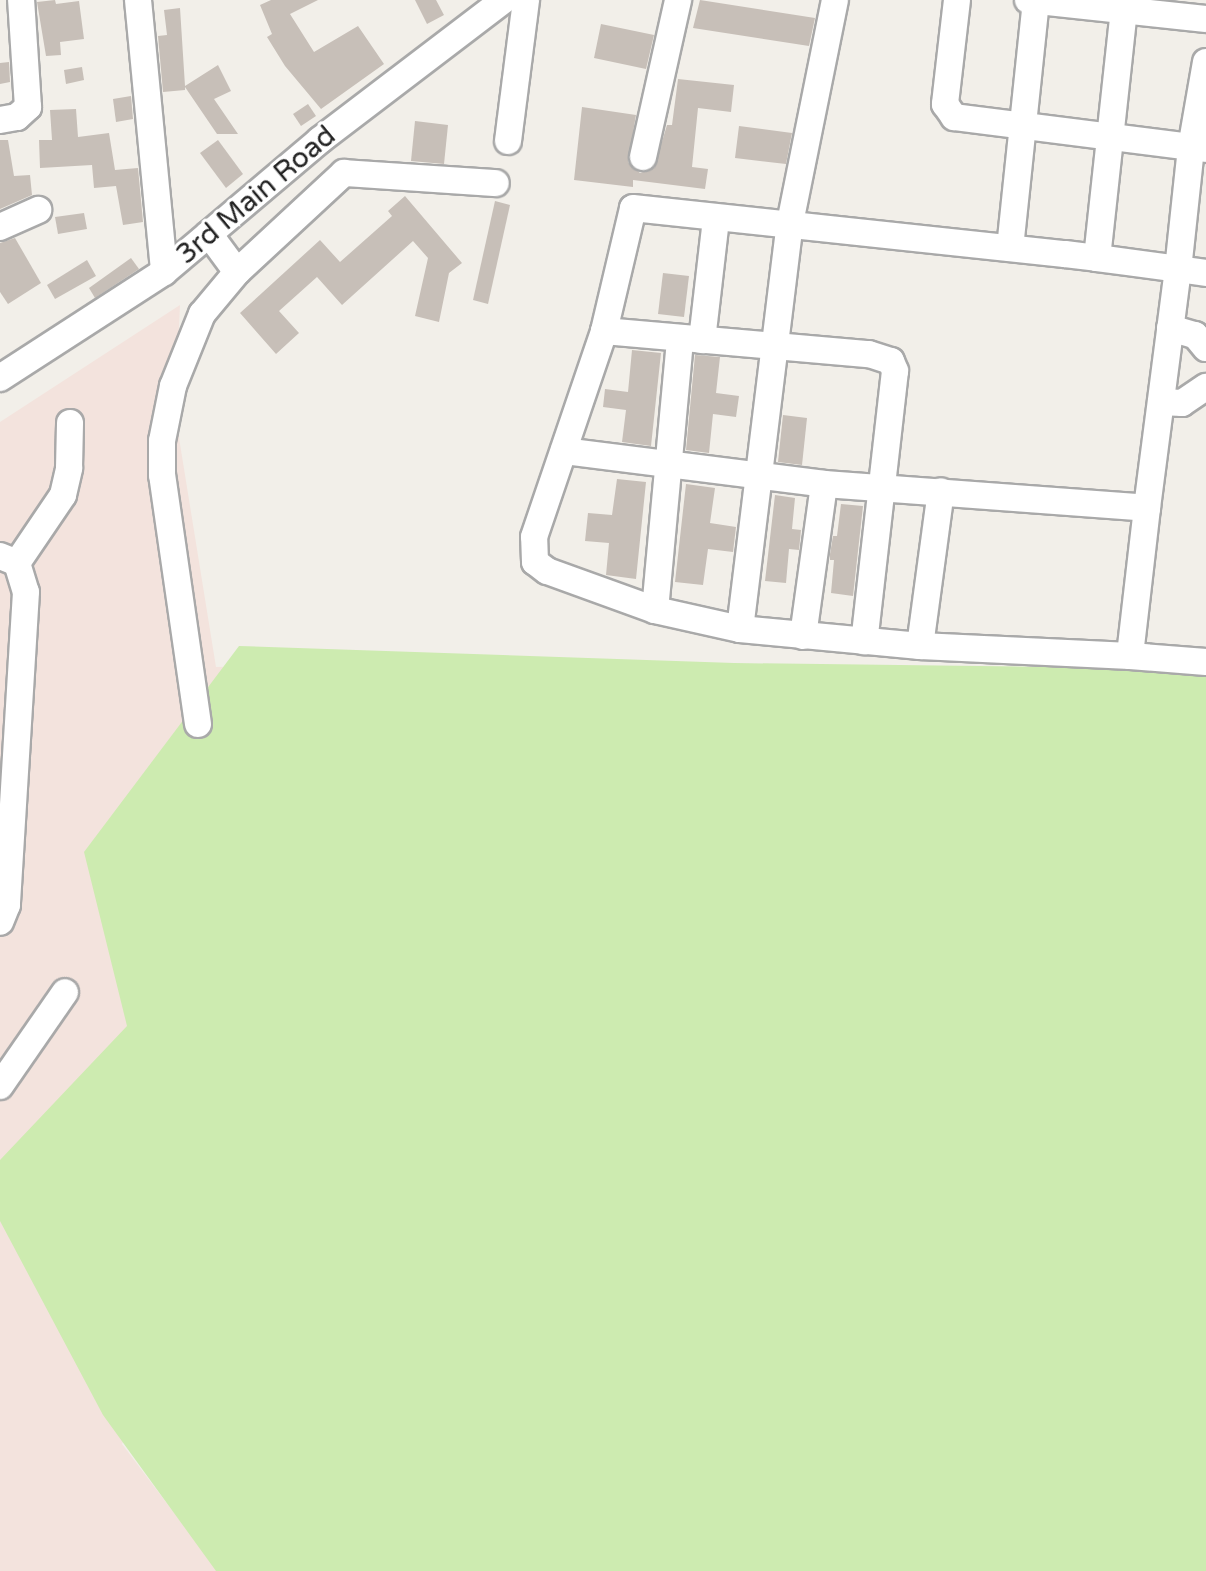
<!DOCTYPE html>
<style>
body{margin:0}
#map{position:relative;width:1206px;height:1571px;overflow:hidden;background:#f2efe9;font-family:"Varela Round",sans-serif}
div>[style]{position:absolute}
.military>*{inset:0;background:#f3e3dd}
.grass>*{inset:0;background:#cdebb0}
.building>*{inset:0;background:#c7bfb8}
.roads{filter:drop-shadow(2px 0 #a9a9a9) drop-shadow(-2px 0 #a9a9a9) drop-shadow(0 2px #a9a9a9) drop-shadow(0 -2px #a9a9a9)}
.minor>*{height:26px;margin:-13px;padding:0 13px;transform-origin:13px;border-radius:13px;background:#fff}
span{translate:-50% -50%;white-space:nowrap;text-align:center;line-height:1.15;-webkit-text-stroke:6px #fff;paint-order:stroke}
.street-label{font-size:28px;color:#222}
</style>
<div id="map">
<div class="military">
<i style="clip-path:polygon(180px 305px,175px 413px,216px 667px,262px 666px,348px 999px,122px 1444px,218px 1571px,0 1571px,0 422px)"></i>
</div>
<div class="grass">
<i style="clip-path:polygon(239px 646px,734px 663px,1206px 669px,1206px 1571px,216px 1571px,103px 1415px,0 1221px,0 1160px,127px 1026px,84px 852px)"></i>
</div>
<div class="building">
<i style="clip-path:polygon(55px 0,56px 4px,79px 1px,84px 39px,60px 42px,61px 55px,46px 56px,37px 2px)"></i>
<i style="clip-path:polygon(271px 0,318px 0,290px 14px,314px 52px,358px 26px,384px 64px,321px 109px,285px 66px,267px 37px,272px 34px,260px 5px)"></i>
<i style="clip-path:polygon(415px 0,436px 0,444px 15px,427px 24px)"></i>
<i style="clip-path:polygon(700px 0,815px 18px,809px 46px,693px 28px)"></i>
<i style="clip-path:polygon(180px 8px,185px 86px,218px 65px,231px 91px,214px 99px,238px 134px,217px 134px,185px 87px,185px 90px,163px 92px,158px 36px,167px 35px,164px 10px)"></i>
<i style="clip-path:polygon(601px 24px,654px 35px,646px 69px,594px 58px)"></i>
<i style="clip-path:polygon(9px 62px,10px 82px,0 84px,0 63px)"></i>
<i style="clip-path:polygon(82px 67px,84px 80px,66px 84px,64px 70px)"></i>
<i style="clip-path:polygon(678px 79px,734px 85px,731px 112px,698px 108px,692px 167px,708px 169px,705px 189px,633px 180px,633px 187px,574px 180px,582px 107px,636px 115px,628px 162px,640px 173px,654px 168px,667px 125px,672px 125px)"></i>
<i style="clip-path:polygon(131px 96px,133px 119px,116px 122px,113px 99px)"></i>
<i style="clip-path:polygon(308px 104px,316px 116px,301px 126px,293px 114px)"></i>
<i style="clip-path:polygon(76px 109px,78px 137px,109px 133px,115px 170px,138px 168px,143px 222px,123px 225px,116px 186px,94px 188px,92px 165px,40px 168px,39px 140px,52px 140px,50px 110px)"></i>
<i style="clip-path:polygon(415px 121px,448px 125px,444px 164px,411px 161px)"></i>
<i style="clip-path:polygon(739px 126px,792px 133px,786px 164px,735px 158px)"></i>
<i style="clip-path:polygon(0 140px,8px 140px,14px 176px,30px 175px,32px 195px,0 209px)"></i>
<i style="clip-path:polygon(218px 140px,243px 174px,226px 188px,200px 153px)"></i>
<i style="clip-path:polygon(405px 196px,462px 263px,449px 273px,439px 322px,415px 316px,428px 258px,413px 241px,342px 305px,317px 277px,279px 311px,299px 333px,276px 354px,240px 313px,320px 240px,340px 262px,392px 216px,388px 211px)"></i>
<i style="clip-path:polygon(495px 201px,510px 205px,488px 304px,473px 300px)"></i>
<i style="clip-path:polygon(84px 213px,87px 229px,58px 234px,55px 217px)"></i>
<i style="clip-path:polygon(15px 238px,41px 283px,8px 304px,0 292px,0 243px)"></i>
<i style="clip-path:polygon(131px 258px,139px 269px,95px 298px,89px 288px)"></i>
<i style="clip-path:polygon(87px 260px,96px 276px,55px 299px,47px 285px)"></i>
<i style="clip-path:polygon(663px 273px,689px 276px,684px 317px,658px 314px)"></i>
<i style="clip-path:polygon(632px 350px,661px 353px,651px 446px,622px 442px,626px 410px,603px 407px,605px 389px,628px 392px)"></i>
<i style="clip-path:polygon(695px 355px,720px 357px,716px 393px,739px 396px,736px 417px,713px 414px,709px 453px,686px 450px)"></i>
<i style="clip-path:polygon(783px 415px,807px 418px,802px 465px,778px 462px)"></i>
<i style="clip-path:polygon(617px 479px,646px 482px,636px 579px,606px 575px,609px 543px,585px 541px,588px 513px,612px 515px)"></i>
<i style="clip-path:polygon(686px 484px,715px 488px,710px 523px,736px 527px,733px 552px,708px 549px,703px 585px,675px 582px)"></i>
<i style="clip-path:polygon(775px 495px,795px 498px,792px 529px,801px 530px,799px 550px,789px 549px,786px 583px,765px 581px)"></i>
<i style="clip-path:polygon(841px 504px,863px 506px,853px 596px,831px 593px,834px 560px,830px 560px,830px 554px,833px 536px,837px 536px)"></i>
</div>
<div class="roads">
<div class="minor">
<i style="left:138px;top:0;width:273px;rotate:84.5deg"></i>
<i style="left:957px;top:0;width:105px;rotate:96.6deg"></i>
<i style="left:945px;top:104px;width:16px;rotate:55deg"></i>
<i style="left:954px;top:117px;width:254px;rotate:7.2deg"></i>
<i style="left:1028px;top:0;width:179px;rotate:6.1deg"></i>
<i style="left:1206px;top:62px;width:87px;rotate:99.9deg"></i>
<i style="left:1191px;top:148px;width:122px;rotate:96.1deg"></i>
<i style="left:1178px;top:269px;width:241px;rotate:97.4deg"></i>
<i style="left:1147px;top:508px;width:149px;rotate:96.6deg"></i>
<i style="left:1130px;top:656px;width:210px;rotate:-177.3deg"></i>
<i style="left:920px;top:646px;width:181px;rotate:-174.6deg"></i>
<i style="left:740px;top:629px;width:87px;rotate:-167.4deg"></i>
<i style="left:655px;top:610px;width:115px;rotate:-160.1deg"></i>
<i style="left:547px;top:571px;width:15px;rotate:-143deg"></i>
<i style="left:535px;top:562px;width:25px;rotate:-92deg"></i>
<i style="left:534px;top:537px;width:218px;rotate:-71.2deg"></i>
<i style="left:604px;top:331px;width:126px;rotate:-76.7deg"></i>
<i style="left:633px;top:208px;width:434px;rotate:6.1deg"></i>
<i style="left:1065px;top:254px;width:32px;rotate:7deg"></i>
<i style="left:1097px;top:258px;width:82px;rotate:7.7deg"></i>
<i style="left:1178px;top:269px;width:28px;rotate:8deg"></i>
<i style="left:0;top:120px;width:17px;rotate:-10deg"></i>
<i style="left:17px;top:117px;width:15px;rotate:-42deg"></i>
<i style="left:28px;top:107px;width:107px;rotate:-93.7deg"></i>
<i style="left:508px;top:141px;width:142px;rotate:-82.7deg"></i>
<i style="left:643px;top:157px;width:161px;rotate:-77.4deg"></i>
<i style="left:0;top:227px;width:42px;rotate:-24.1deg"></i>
<i style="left:209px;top:234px;width:47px;rotate:53.6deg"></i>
<i style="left:1010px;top:248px;width:249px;rotate:-84deg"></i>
<i style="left:1097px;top:258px;width:260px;rotate:-83.8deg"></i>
<i style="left:1170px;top:328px;width:26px;rotate:16deg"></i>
<i style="left:1195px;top:335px;width:17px;rotate:50deg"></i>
<i style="left:604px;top:331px;width:266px;rotate:5deg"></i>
<i style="left:869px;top:354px;width:23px;rotate:18deg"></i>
<i style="left:891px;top:361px;width:11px;rotate:68deg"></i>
<i style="left:895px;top:371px;width:272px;rotate:96.5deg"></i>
<i style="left:702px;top:340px;width:122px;rotate:-83.4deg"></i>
<i style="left:0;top:378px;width:195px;rotate:-32.9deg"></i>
<i style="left:164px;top:272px;width:204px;rotate:-40.2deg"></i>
<i style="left:320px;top:140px;width:231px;rotate:-37.3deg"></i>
<i style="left:1161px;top:402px;width:21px;rotate:3deg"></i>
<i style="left:1182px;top:403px;width:29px;rotate:-34deg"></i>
<i style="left:564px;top:451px;width:262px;rotate:7.2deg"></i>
<i style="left:824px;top:484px;width:324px;rotate:4.2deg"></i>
<i style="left:0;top:556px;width:18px;rotate:22deg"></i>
<i style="left:17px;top:563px;width:30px;rotate:73deg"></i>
<i style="left:26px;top:592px;width:314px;rotate:93.5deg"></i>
<i style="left:7px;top:905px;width:18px;rotate:112deg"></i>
<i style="left:17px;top:563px;width:82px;rotate:-55.9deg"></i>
<i style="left:63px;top:495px;width:28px;rotate:-77deg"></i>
<i style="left:69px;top:468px;width:45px;rotate:-88.7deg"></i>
<i style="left:655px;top:610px;width:273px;rotate:-84.7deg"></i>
<i style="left:740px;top:629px;width:409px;rotate:-83deg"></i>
<i style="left:790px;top:223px;width:227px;rotate:-78.6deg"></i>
<i style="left:803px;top:636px;width:153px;rotate:-82.1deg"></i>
<i style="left:920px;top:646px;width:156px;rotate:-82.3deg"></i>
<i style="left:1130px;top:656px;width:76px;rotate:4.5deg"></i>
<i style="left:198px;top:724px;width:252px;rotate:-98.2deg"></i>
<i style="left:162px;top:475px;width:34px;rotate:-90deg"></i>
<i style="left:162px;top:441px;width:56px;rotate:-78.7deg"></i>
<i style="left:173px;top:386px;width:78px;rotate:-68.1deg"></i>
<i style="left:202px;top:314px;width:55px;rotate:-50.2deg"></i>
<i style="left:237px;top:272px;width:146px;rotate:-42.8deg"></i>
<i style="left:344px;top:173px;width:152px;rotate:3.8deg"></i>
<i style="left:0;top:1086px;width:114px;rotate:-55.3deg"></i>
</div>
</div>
<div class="street-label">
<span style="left:256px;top:195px;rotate:-40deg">3rd Main Road</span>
</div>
</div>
